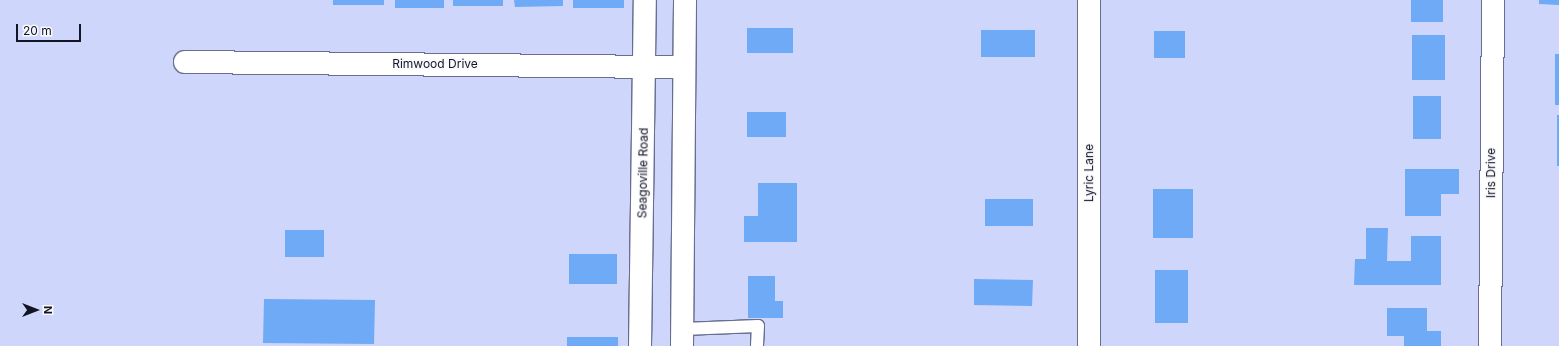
<!DOCTYPE html>
<style>
body{margin:0}
#map{position:relative;width:1559px;height:346px;overflow:hidden;background:#ced6fb;font-family:Inter,sans-serif}
div>[style]{position:absolute}
.building>*{inset:0;background:#6faaf7}
.roads{filter:drop-shadow(1px 0 #676e8f) drop-shadow(-1px 0 #676e8f) drop-shadow(0 1px #676e8f) drop-shadow(0 -1px #676e8f)}
.service>*{height:12px;margin:-6px;padding:0 6px;transform-origin:6px;border-radius:6px;background:#fff}
.minor>*{height:22px;margin:-11px;padding:0 11px;transform-origin:11px;border-radius:11px;background:#fff}
.secondary>*{height:22px;margin:-11px;padding:0 11px;transform-origin:11px;border-radius:11px;background:#fff}
span{translate:-50% -50%;white-space:nowrap;text-align:center;line-height:1.15;-webkit-text-stroke:3px #f8f9fd;paint-order:stroke}
.street-label{font-size:12px;color:#131522}
.north{position:absolute;left:16px;top:290px;width:40px;height:40px;-webkit-text-stroke:3px #f8f9fd;paint-order:stroke;rotate:90deg;font-size:11px;font-weight:700;line-height:16px;text-align:center;color:#131522}
.north::after{content:'';display:block;margin:auto;width:14px;height:18px;background:#131522;clip-path:polygon(50% 0,100% 100%,50% 72%,0 100%)}
.scale{position:absolute;left:16px;top:24px;width:65px;height:18px;box-sizing:border-box;border:2px solid #131522;border-top:0;padding-left:5px;font-size:12px;line-height:14px;white-space:nowrap;color:#131522;-webkit-text-stroke:3px #f8f9fd;paint-order:stroke}
</style>
<div id="map">
<div class="building">
<i style="clip-path:polygon(333px 0,384px 0,384px 5px,333px 5px)"></i>
<i style="clip-path:polygon(395px 0,444px 0,444px 8px,395px 8px)"></i>
<i style="clip-path:polygon(453px 0,503px 0,503px 6px,453px 6px)"></i>
<i style="clip-path:polygon(514px 0,563px 0,563px 6px,515px 7px)"></i>
<i style="clip-path:polygon(573px 0,624px 0,624px 8px,573px 8px)"></i>
<i style="clip-path:polygon(1411px 0,1443px 0,1443px 22px,1411px 22px)"></i>
<i style="clip-path:polygon(1539px 0,1559px 0,1559px 5px,1539px 4px)"></i>
<i style="clip-path:polygon(747px 28px,793px 28px,793px 53px,747px 53px)"></i>
<i style="clip-path:polygon(981px 30px,1035px 30px,1035px 57px,981px 57px)"></i>
<i style="clip-path:polygon(1154px 31px,1185px 31px,1185px 58px,1154px 58px)"></i>
<i style="clip-path:polygon(1412px 35px,1445px 35px,1445px 80px,1412px 80px)"></i>
<i style="clip-path:polygon(1555px 54px,1559px 54px,1559px 105px,1555px 105px)"></i>
<i style="clip-path:polygon(1413px 96px,1441px 96px,1441px 139px,1413px 139px)"></i>
<i style="clip-path:polygon(747px 112px,786px 112px,786px 137px,747px 137px)"></i>
<i style="clip-path:polygon(1557px 115px,1559px 115px,1559px 166px,1557px 166px)"></i>
<i style="clip-path:polygon(1405px 169px,1459px 169px,1459px 194px,1441px 194px,1441px 216px,1405px 216px)"></i>
<i style="clip-path:polygon(758px 183px,797px 183px,797px 242px,744px 242px,744px 216px,758px 216px)"></i>
<i style="clip-path:polygon(1153px 189px,1193px 189px,1193px 238px,1153px 238px)"></i>
<i style="clip-path:polygon(985px 199px,1033px 199px,1033px 226px,985px 226px)"></i>
<i style="clip-path:polygon(1366px 228px,1388px 228px,1387px 261px,1411px 261px,1411px 236px,1441px 236px,1441px 285px,1354px 285px,1355px 259px,1366px 259px)"></i>
<i style="clip-path:polygon(285px 230px,324px 230px,324px 257px,285px 257px)"></i>
<i style="clip-path:polygon(569px 254px,617px 254px,617px 284px,569px 284px)"></i>
<i style="clip-path:polygon(1155px 270px,1188px 270px,1188px 323px,1155px 323px)"></i>
<i style="clip-path:polygon(748px 276px,775px 276px,775px 301px,783px 301px,783px 318px,748px 318px)"></i>
<i style="clip-path:polygon(974px 279px,1033px 280px,1032px 306px,974px 305px)"></i>
<i style="clip-path:polygon(264px 299px,375px 300px,374px 344px,263px 343px)"></i>
<i style="clip-path:polygon(1387px 308px,1427px 308px,1427px 331px,1441px 331px,1441px 346px,1404px 346px,1404px 336px,1387px 336px)"></i>
<i style="clip-path:polygon(567px 337px,618px 337px,618px 346px,567px 346px)"></i>
</div>
<div class="roads">
<div class="service">
<i style="left:683px;top:329px;width:75px;rotate:-2.3deg"></i>
<i style="left:758px;top:326px;width:20px;rotate:93deg"></i>
</div>
<div class="minor">
<i style="left:185px;top:62px;width:499px;rotate:0.6deg"></i>
<i style="left:1089px;top:346px;width:346px;rotate:-90deg"></i>
<i style="left:1490px;top:346px;width:346px;rotate:-89.5deg"></i>
</div>
<div class="secondary">
<i style="left:640px;top:346px;width:346px;rotate:-89.2deg"></i>
<i style="left:682px;top:346px;width:346px;rotate:-89.5deg"></i>
</div>
</div>
<div class="street-label">
<span style="left:435px;top:64px">Rimwood Drive</span>
<span style="left:643px;top:173px;rotate:-89deg">Seagoville Road</span>
<span style="left:1089px;top:173px;rotate:-90deg">Lyric Lane</span>
<span style="left:1491px;top:173px;rotate:-90deg">Iris Drive</span>
</div>
<div class="north">N</div>
<div class="scale">20 m</div>
</div>
